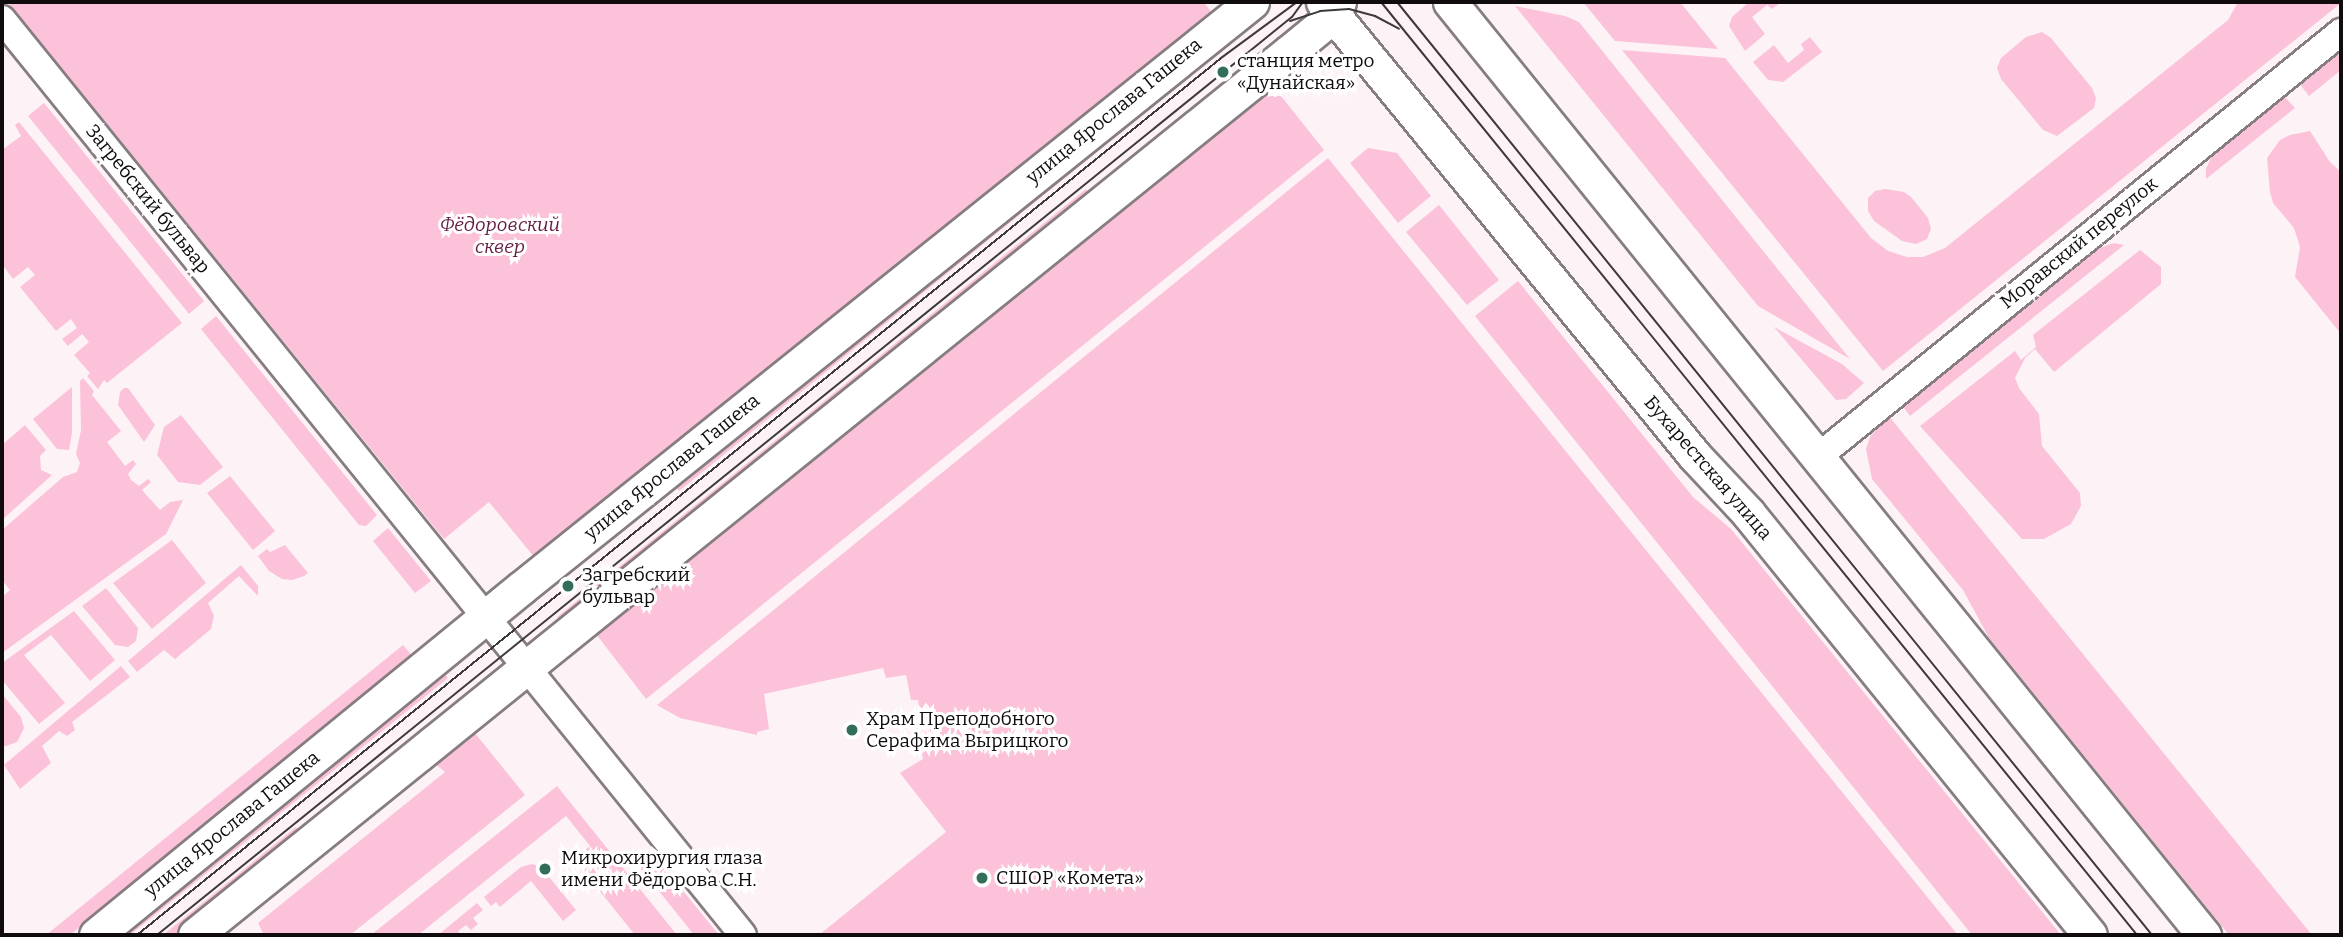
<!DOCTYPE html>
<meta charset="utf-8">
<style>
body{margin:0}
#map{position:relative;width:2343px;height:937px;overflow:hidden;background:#fdf3f7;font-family:Bitter,serif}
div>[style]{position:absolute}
.green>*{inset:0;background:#fbc2da}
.roads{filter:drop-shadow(2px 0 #867d81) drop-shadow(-2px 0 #867d81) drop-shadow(0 2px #867d81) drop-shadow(0 -2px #867d81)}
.minor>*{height:26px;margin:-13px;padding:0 13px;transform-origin:13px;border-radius:13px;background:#fff}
.tertiary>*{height:33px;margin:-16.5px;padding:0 16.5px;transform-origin:16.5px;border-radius:16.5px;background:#fff}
.tram>*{height:2px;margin:-1px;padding:0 1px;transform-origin:1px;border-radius:1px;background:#3e393b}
.dots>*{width:19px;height:19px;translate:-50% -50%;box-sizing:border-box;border:4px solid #fff;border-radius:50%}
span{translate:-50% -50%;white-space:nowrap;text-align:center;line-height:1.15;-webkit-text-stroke:6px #fff;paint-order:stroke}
.poi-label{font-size:19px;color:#100c0e}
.left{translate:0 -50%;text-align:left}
.street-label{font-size:19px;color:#100c0e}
.park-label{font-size:19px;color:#631b42;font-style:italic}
.frame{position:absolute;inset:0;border:4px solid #100c0e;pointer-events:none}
</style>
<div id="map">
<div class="green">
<i style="clip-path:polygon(8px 2px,1204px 2px,1211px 12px,535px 558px,489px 502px,444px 539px)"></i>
<i style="clip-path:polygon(1583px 2px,1680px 2px,1718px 49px,1615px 41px)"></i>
<i style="clip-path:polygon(1749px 2px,1781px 2px,1772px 9px,1767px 5px,1752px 17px,1765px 34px,1745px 51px,1729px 26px,1732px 17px)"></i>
<i style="clip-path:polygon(2238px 2px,2341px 3px,1883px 371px,1622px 50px,1725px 58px,1871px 238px,1888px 251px,1907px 257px,1923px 257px,1945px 248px,2228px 20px)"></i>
<i style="clip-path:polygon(1515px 6px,1565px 16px,1579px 22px,1850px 359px,1758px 306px)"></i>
<i style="clip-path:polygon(2042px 32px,2051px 38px,2092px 88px,2096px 98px,2094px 108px,2057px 136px,2043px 130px,2001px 79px,1997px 68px,2001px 58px,2026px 37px)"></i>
<i style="clip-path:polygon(1810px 37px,1822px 52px,1783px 82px,1768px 80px,1753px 62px,1774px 45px,1788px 63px,1804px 50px,1801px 44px)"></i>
<i style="clip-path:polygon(2341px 49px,2341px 70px,2309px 96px,2299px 83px)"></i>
<i style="clip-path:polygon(1188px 67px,1193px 74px,679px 491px,674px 485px)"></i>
<i style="clip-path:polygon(1264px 90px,1270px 96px,1281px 96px,1324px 150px,646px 699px,596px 634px)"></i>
<i style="clip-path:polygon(2284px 96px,2295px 108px,2206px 179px,2206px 169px,2213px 153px)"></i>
<i style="clip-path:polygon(44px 103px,204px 301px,189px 314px,28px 116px)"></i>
<i style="clip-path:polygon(19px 122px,182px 323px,107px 383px,104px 380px,98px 389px,87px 376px,90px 373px,74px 355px,89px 342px,82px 334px,68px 346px,62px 339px,77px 328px,71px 319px,56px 331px,20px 287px,35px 275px,28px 267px,13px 279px,2px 264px,2px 150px,21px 136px,15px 125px)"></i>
<i style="clip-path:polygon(2310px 131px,2330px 162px,2341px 172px,2341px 334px,2295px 277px,2300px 247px,2294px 228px,2273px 203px,2270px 192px,2267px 158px,2280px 140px,2290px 135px)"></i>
<i style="clip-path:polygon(1368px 148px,1397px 153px,1431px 196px,1398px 223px,1350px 163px)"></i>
<i style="clip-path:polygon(1328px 158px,1958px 935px,819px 935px,946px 832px,900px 773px,923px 759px,919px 736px,924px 734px,918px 700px,911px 700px,906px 675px,886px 678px,883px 668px,764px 694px,769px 729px,757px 732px,757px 735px,680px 718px,657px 705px)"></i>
<i style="clip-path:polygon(1086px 189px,1091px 195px,562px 622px,557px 617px)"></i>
<i style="clip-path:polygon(1885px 189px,1904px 192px,1911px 197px,1928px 218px,1931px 229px,1927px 239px,1916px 244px,1902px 241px,1874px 221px,1868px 211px,1868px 198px,1875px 191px)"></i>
<i style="clip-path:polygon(1439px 205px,1499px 280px,1467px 305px,1406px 232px)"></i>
<i style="clip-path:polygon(2114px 243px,2124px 245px,1910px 416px,1901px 404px,2094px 250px)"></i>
<i style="clip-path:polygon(2140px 250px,2161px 267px,2161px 284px,2054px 372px,2035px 349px,2025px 358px,2015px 378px,2019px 388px,2039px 414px,2042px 446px,2080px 493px,2081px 506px,2071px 524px,2044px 539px,2022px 539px,1920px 426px,2015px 351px,2021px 360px,2036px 347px,2033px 335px)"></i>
<i style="clip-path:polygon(1518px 281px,1693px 497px,1731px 529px,2061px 935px,1972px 935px,1475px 316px)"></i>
<i style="clip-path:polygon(216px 316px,377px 515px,366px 526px,359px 525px,201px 329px)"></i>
<i style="clip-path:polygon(1774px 327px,1842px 364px,1864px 383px,1846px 399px,1836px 400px)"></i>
<i style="clip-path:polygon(83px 378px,94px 391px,92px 395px,121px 431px,107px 442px,125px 466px,133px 460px,136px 464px,128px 474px,131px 480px,139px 486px,148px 479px,151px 482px,142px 490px,160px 510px,170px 502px,183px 500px,166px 534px,2px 653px,2px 597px,10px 590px,2px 580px,2px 530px,63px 477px,77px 472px,80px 463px,76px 454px,81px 430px,80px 381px)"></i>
<i style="clip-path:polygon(72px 387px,72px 433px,69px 450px,57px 449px,33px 419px)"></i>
<i style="clip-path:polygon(124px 388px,128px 388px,155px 425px,144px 442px,118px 405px,120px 392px)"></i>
<i style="clip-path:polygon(181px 415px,223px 467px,200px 485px,178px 482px,157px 455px,164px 427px)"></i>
<i style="clip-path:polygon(1888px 415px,2312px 935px,2229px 935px,1989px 638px,1963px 590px,1872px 479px,1866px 449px,1870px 437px)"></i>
<i style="clip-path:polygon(25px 425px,46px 450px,40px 456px,41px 470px,52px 475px,2px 520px,2px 445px)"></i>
<i style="clip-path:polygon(230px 476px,275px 531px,253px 550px,207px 493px)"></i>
<i style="clip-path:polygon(388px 528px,431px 581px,415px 593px,373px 541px)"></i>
<i style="clip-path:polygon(172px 540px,206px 583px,152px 629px,113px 583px)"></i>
<i style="clip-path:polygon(285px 545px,308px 573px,304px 576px,292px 580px,282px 579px,269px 571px,258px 556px,267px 549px,270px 552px)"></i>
<i style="clip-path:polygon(241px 565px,258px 586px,258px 596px,239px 576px,208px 603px,214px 616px,211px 629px,175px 659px,164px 650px,137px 672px,128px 661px)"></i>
<i style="clip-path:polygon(106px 588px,138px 628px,136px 641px,128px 647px,115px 645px,82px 606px)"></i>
<i style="clip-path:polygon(74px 611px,115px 660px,90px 681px,51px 635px,24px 655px,65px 703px,39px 724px,2px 680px,2px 663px)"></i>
<i style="clip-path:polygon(403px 645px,413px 657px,70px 935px,46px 935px)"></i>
<i style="clip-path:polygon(121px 666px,130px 677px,72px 722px,75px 730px,67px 736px,59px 731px,42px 746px,51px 763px,20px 789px,4px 765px)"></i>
<i style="clip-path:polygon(444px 673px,448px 678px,130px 935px,120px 935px)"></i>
<i style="clip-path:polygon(2px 694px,21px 717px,24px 728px,17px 742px,6px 746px,2px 746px)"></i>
<i style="clip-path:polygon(474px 732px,525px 795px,350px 935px,264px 935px,258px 923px,445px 772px,434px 763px)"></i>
<i style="clip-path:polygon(557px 786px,677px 935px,635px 935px,574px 859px,590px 846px,566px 816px,418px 935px,371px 935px)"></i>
<i style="clip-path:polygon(296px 827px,301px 833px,175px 935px,163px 935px)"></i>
<i style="clip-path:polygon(653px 854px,719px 935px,694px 935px,639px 866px)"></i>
<i style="clip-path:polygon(532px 864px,541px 867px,576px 910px,563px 921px,531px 881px,500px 907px,496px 902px,491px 906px,484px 897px,521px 867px)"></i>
<i style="clip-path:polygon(477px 903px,483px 910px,473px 918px,478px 924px,471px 930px,466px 925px,458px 931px,461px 935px,438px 935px)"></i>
</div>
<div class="roads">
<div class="minor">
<i style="left:2px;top:19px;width:1178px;rotate:51.03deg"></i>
<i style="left:1819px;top:456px;width:673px;rotate:-39.09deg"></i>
</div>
<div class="tertiary">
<i style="left:1323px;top:2px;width:586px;rotate:50.68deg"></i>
<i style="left:1694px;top:455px;width:79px;rotate:47deg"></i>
<i style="left:1748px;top:513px;width:543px;rotate:50.98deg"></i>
<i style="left:1450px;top:2px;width:1200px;rotate:51.06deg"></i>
<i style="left:96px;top:935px;width:549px;rotate:-39.23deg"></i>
<i style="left:521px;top:588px;width:937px;rotate:-38.72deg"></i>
<i style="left:195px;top:935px;width:1406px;rotate:-38.91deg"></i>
<i style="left:1289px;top:52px;width:58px;rotate:-39.4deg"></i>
<i style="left:1334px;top:15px;width:14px;rotate:-69deg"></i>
</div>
</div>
<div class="tram">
<i style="left:1381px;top:2px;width:1201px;rotate:50.98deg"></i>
<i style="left:1397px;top:2px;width:1200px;rotate:51.02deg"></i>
<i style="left:1290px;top:21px;width:32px;rotate:-18deg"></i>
<i style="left:1320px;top:11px;width:29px;rotate:-4deg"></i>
<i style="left:1349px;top:9px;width:27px;rotate:15deg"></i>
<i style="left:1375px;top:16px;width:27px;rotate:28deg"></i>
<i style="left:137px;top:935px;width:1394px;rotate:-38.97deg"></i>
<i style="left:1221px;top:58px;width:94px;rotate:-36.4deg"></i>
<i style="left:157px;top:935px;width:1460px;rotate:-38.97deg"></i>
<i style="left:1292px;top:17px;width:19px;rotate:-54deg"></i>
</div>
<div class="dots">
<i style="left:1223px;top:72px;background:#326e58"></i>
<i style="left:568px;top:586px;background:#326e58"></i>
<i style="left:852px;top:730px;background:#326e58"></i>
<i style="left:545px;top:869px;background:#326e58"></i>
<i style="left:982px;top:878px;background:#326e58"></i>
</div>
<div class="poi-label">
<span class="left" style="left:1237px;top:72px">станция метро<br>«Дунайская»</span>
<span class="left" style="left:582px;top:586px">Загребский<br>бульвар</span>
<span class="left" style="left:866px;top:730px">Храм Преподобного<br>Серафима Вырицкого</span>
<span class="left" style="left:561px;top:869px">Микрохирургия глаза<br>имени Фёдорова С.Н.</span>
<span class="left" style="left:996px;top:878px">СШОР «Комета»</span>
</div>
<div class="street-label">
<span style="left:1114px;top:111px;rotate:-39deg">улица Ярослава Гашека</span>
<span style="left:148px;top:199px;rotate:51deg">Загребский бульвар</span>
<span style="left:2079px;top:243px;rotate:-39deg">Моравский переулок</span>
<span style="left:672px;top:467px;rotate:-39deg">улица Ярослава Гашека</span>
<span style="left:1708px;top:468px;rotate:49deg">Бухарестская улица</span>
<span style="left:232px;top:824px;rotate:-39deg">улица Ярослава Гашека</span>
</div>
<div class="park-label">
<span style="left:500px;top:236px">Фёдоровский<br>сквер</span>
</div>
<div class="frame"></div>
</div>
